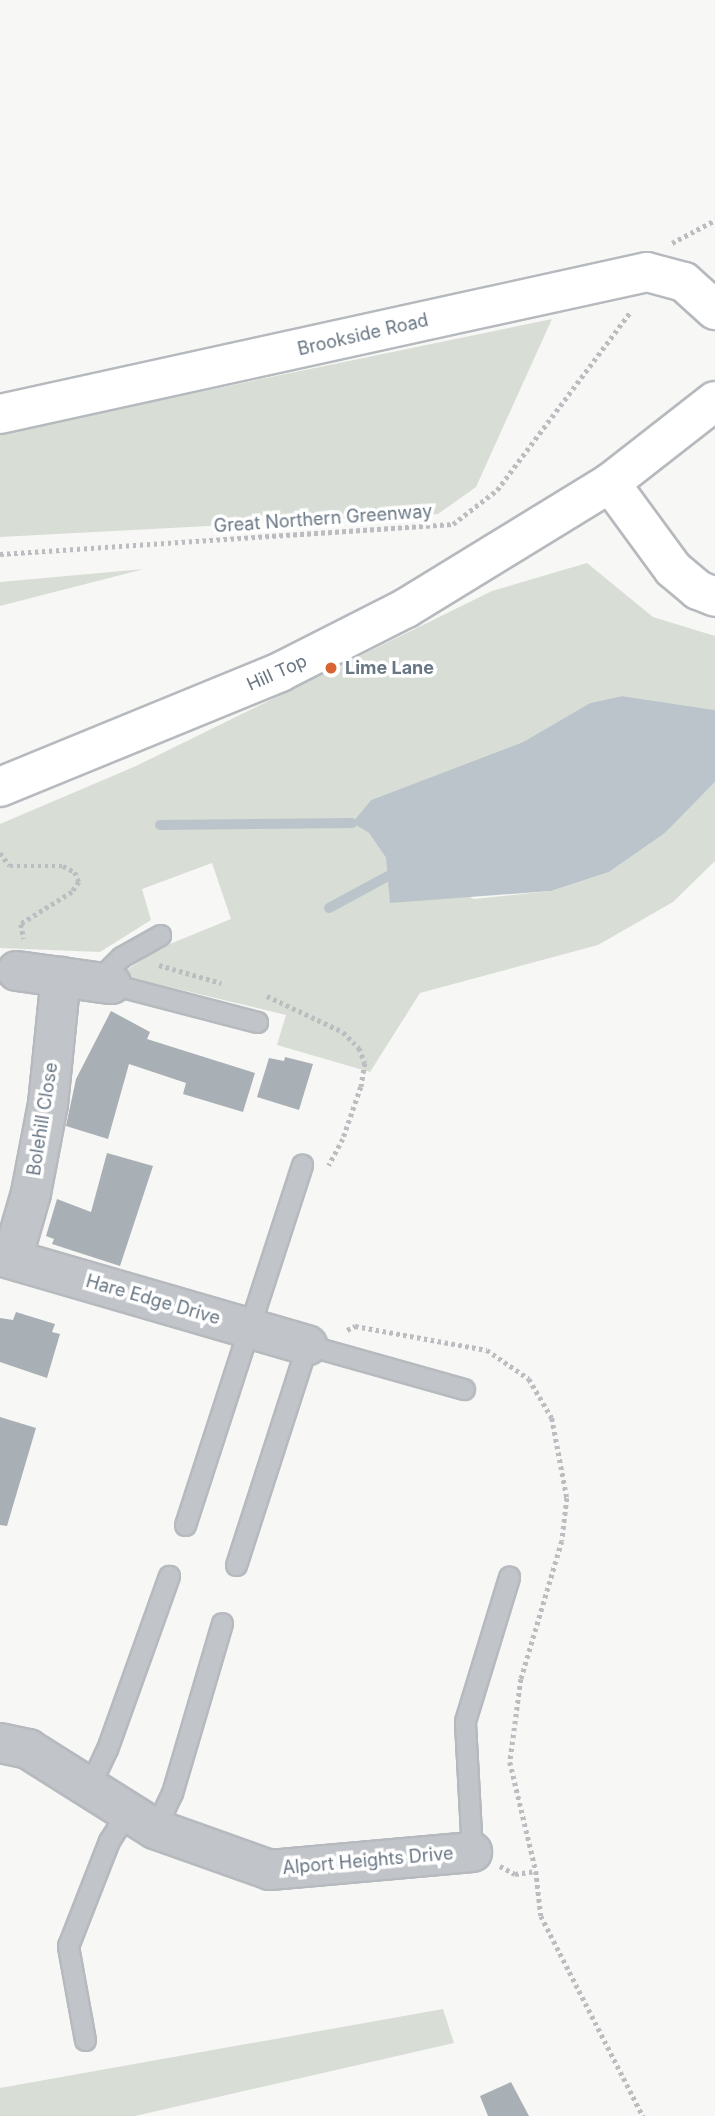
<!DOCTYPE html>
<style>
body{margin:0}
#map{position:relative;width:715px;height:2116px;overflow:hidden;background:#f7f7f5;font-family:Inter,sans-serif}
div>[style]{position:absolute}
.green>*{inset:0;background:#d8ded6}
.water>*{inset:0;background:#bbc4ca}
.stream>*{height:10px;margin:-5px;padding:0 5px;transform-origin:5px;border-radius:5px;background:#bbc4ca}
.building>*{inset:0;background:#a8afb5}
.path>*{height:4.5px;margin-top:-2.25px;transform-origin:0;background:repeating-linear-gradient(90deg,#bbbdc0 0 3.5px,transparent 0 7px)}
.roads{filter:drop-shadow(2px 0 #b6babe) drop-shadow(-2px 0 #b6babe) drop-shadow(0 2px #b6babe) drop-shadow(0 -2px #b6babe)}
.lane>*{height:19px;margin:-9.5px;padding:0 9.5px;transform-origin:9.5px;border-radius:9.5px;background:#c1c4c8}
.street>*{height:38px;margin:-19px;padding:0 19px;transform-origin:19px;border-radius:19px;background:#c1c4c8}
.secondary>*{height:38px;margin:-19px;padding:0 19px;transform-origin:19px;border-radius:19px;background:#fff}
.primary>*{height:38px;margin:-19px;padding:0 19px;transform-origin:19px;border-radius:19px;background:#fff}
.dots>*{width:19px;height:19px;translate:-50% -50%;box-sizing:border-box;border:4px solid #fff;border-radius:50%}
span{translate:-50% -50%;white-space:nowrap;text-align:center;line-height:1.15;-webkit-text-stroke:7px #fff;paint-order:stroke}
.street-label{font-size:18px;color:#687684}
.poi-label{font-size:18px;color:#687684;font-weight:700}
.left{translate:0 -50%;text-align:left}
</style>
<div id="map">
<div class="green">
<i style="clip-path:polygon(552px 319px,476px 487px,438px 514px,0 537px,0 433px)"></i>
<i style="clip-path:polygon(587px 563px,653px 617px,715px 636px,715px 710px,622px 696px,590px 703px,523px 742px,371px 800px,352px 823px,369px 833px,386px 858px,474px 899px,551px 891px,609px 872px,665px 833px,715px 782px,715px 861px,673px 902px,598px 945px,420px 993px,370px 1072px,277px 1045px,286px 1015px,119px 975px,160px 948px,231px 919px,212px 863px,142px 889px,151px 920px,100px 952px,0 948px,0 824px,136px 766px,492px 591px)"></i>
<i style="clip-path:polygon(144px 569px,0 606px,0 582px)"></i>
<i style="clip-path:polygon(443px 2009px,454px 2043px,135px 2116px,0 2116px,0 2088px)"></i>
</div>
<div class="water">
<i style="clip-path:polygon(622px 696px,715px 710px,715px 782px,665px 833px,609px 872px,551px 891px,390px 903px,386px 858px,369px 833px,352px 823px,371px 800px,523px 742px,590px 703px)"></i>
</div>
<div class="stream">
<i style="left:160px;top:825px;width:192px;rotate:-0.6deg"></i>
<i style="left:329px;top:908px;width:67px;rotate:-28.5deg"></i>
</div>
<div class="building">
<i style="clip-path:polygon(111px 1011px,150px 1032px,147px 1039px,255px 1073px,243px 1112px,183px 1094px,186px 1083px,129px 1064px,108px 1139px,66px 1126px,76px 1079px)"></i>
<i style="clip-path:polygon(285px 1057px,313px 1064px,299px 1110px,257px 1097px,269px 1058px,284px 1061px)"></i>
<i style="clip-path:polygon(107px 1153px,153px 1166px,120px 1266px,52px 1244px,54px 1239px,46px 1236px,57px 1199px,91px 1212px)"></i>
<i style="clip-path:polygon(16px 1312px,55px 1324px,52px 1332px,60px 1334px,47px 1378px,0 1362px,0 1318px,13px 1320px)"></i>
<i style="clip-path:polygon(0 1417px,36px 1428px,7px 1526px,0 1525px)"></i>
<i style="clip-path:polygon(511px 2082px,529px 2116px,488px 2116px,480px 2096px)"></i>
</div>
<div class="path">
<i style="left:672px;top:243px;width:49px;rotate:-28.1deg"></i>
<i style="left:0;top:554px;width:454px;rotate:-3.8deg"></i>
<i style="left:453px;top:524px;width:56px;rotate:-37.7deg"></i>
<i style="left:497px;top:490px;width:222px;rotate:-53.2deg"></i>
<i style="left:0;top:853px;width:16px;rotate:52deg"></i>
<i style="left:10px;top:866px;width:53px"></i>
<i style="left:63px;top:866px;width:13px;rotate:27deg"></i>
<i style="left:75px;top:872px;width:11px;rotate:68deg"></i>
<i style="left:79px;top:882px;width:12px;rotate:125deg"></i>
<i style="left:72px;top:892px;width:60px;rotate:147.9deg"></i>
<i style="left:21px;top:924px;width:15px;rotate:79deg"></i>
<i style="left:159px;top:965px;width:65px;rotate:16.2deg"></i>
<i style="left:267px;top:996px;width:84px;rotate:25.3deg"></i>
<i style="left:343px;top:1032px;width:23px;rotate:45deg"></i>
<i style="left:359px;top:1048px;width:16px;rotate:68deg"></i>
<i style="left:365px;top:1063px;width:24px;rotate:99deg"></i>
<i style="left:361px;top:1087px;width:55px;rotate:109.1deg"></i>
<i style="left:343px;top:1139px;width:30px;rotate:118deg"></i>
<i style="left:347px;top:1330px;width:9px;rotate:-27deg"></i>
<i style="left:355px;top:1326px;width:134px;rotate:10.3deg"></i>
<i style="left:487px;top:1350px;width:51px;rotate:34.6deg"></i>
<i style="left:529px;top:1379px;width:45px;rotate:59.5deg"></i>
<i style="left:552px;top:1418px;width:81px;rotate:79.4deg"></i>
<i style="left:567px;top:1498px;width:43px;rotate:96.6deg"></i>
<i style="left:562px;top:1541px;width:144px;rotate:106.5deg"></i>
<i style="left:521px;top:1679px;width:84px;rotate:97.5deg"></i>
<i style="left:510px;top:1762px;width:112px;rotate:76.6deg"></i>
<i style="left:536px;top:1871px;width:45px;rotate:83.7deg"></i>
<i style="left:541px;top:1916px;width:225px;rotate:63deg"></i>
<i style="left:500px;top:1866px;width:17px;rotate:28deg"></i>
<i style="left:515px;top:1874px;width:21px;rotate:-8deg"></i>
</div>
<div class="roads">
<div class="lane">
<i style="left:97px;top:981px;width:34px;rotate:-45deg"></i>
<i style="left:121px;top:957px;width:45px;rotate:-29.4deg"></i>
<i style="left:111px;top:984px;width:151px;rotate:14.6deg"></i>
<i style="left:185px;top:1525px;width:379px;rotate:-72deg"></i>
<i style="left:236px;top:1565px;width:231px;rotate:-72.1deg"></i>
<i style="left:307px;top:1345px;width:163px;rotate:15.7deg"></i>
<i style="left:90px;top:1785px;width:40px;rotate:-65deg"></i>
<i style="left:107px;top:1749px;width:184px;rotate:-70.3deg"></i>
<i style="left:155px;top:1829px;width:40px;rotate:-65deg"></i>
<i style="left:172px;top:1793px;width:177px;rotate:-73.6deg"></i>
<i style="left:472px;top:1852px;width:131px;rotate:-93.1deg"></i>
<i style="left:465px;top:1721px;width:151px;rotate:-73deg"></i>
<i style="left:85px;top:2040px;width:96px;rotate:-100.3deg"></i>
<i style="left:68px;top:1946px;width:113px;rotate:-68.7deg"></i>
<i style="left:109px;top:1841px;width:36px;rotate:-58deg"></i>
</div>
<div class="street">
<i style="left:17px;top:971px;width:95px;rotate:7.9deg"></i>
<i style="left:0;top:1256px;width:320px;rotate:16.2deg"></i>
<i style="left:12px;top:1259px;width:69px;rotate:-73.9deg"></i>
<i style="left:31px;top:1193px;width:91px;rotate:-79.2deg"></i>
<i style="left:48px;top:1104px;width:128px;rotate:-84.2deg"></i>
<i style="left:0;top:1743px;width:29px;rotate:12deg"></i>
<i style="left:28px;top:1749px;width:150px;rotate:32.2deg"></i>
<i style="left:155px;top:1829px;width:122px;rotate:19.6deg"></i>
<i style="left:270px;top:1870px;width:203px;rotate:-5.1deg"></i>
</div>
<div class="secondary">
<i style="left:0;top:414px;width:662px;rotate:-12.38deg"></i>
<i style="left:647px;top:272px;width:38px;rotate:15deg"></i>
<i style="left:684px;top:282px;width:42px;rotate:42.1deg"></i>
<i style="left:610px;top:483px;width:107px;rotate:53.8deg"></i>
<i style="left:673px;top:569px;width:33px;rotate:40deg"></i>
<i style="left:698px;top:590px;width:18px;rotate:22deg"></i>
</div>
<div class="primary">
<i style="left:0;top:787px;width:303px;rotate:-22.3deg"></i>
<i style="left:280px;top:672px;width:141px;rotate:-26.9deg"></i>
<i style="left:406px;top:608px;width:239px;rotate:-31.5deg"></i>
<i style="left:610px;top:483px;width:133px;rotate:-38deg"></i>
</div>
</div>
<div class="dots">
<i style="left:331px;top:668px;background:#d96433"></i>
</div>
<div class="street-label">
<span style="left:363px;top:335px;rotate:-13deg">Brookside Road</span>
<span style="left:323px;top:519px;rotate:-4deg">Great Northern Greenway</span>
<span style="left:277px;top:673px;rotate:-24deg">Hill Top</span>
<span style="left:43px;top:1119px;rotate:-81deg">Bolehill Close</span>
<span style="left:153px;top:1300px;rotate:16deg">Hare Edge Drive</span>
<span style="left:368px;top:1861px;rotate:-5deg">Alport Heights Drive</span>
</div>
<div class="poi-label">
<span class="left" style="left:345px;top:668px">Lime Lane</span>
</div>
</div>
